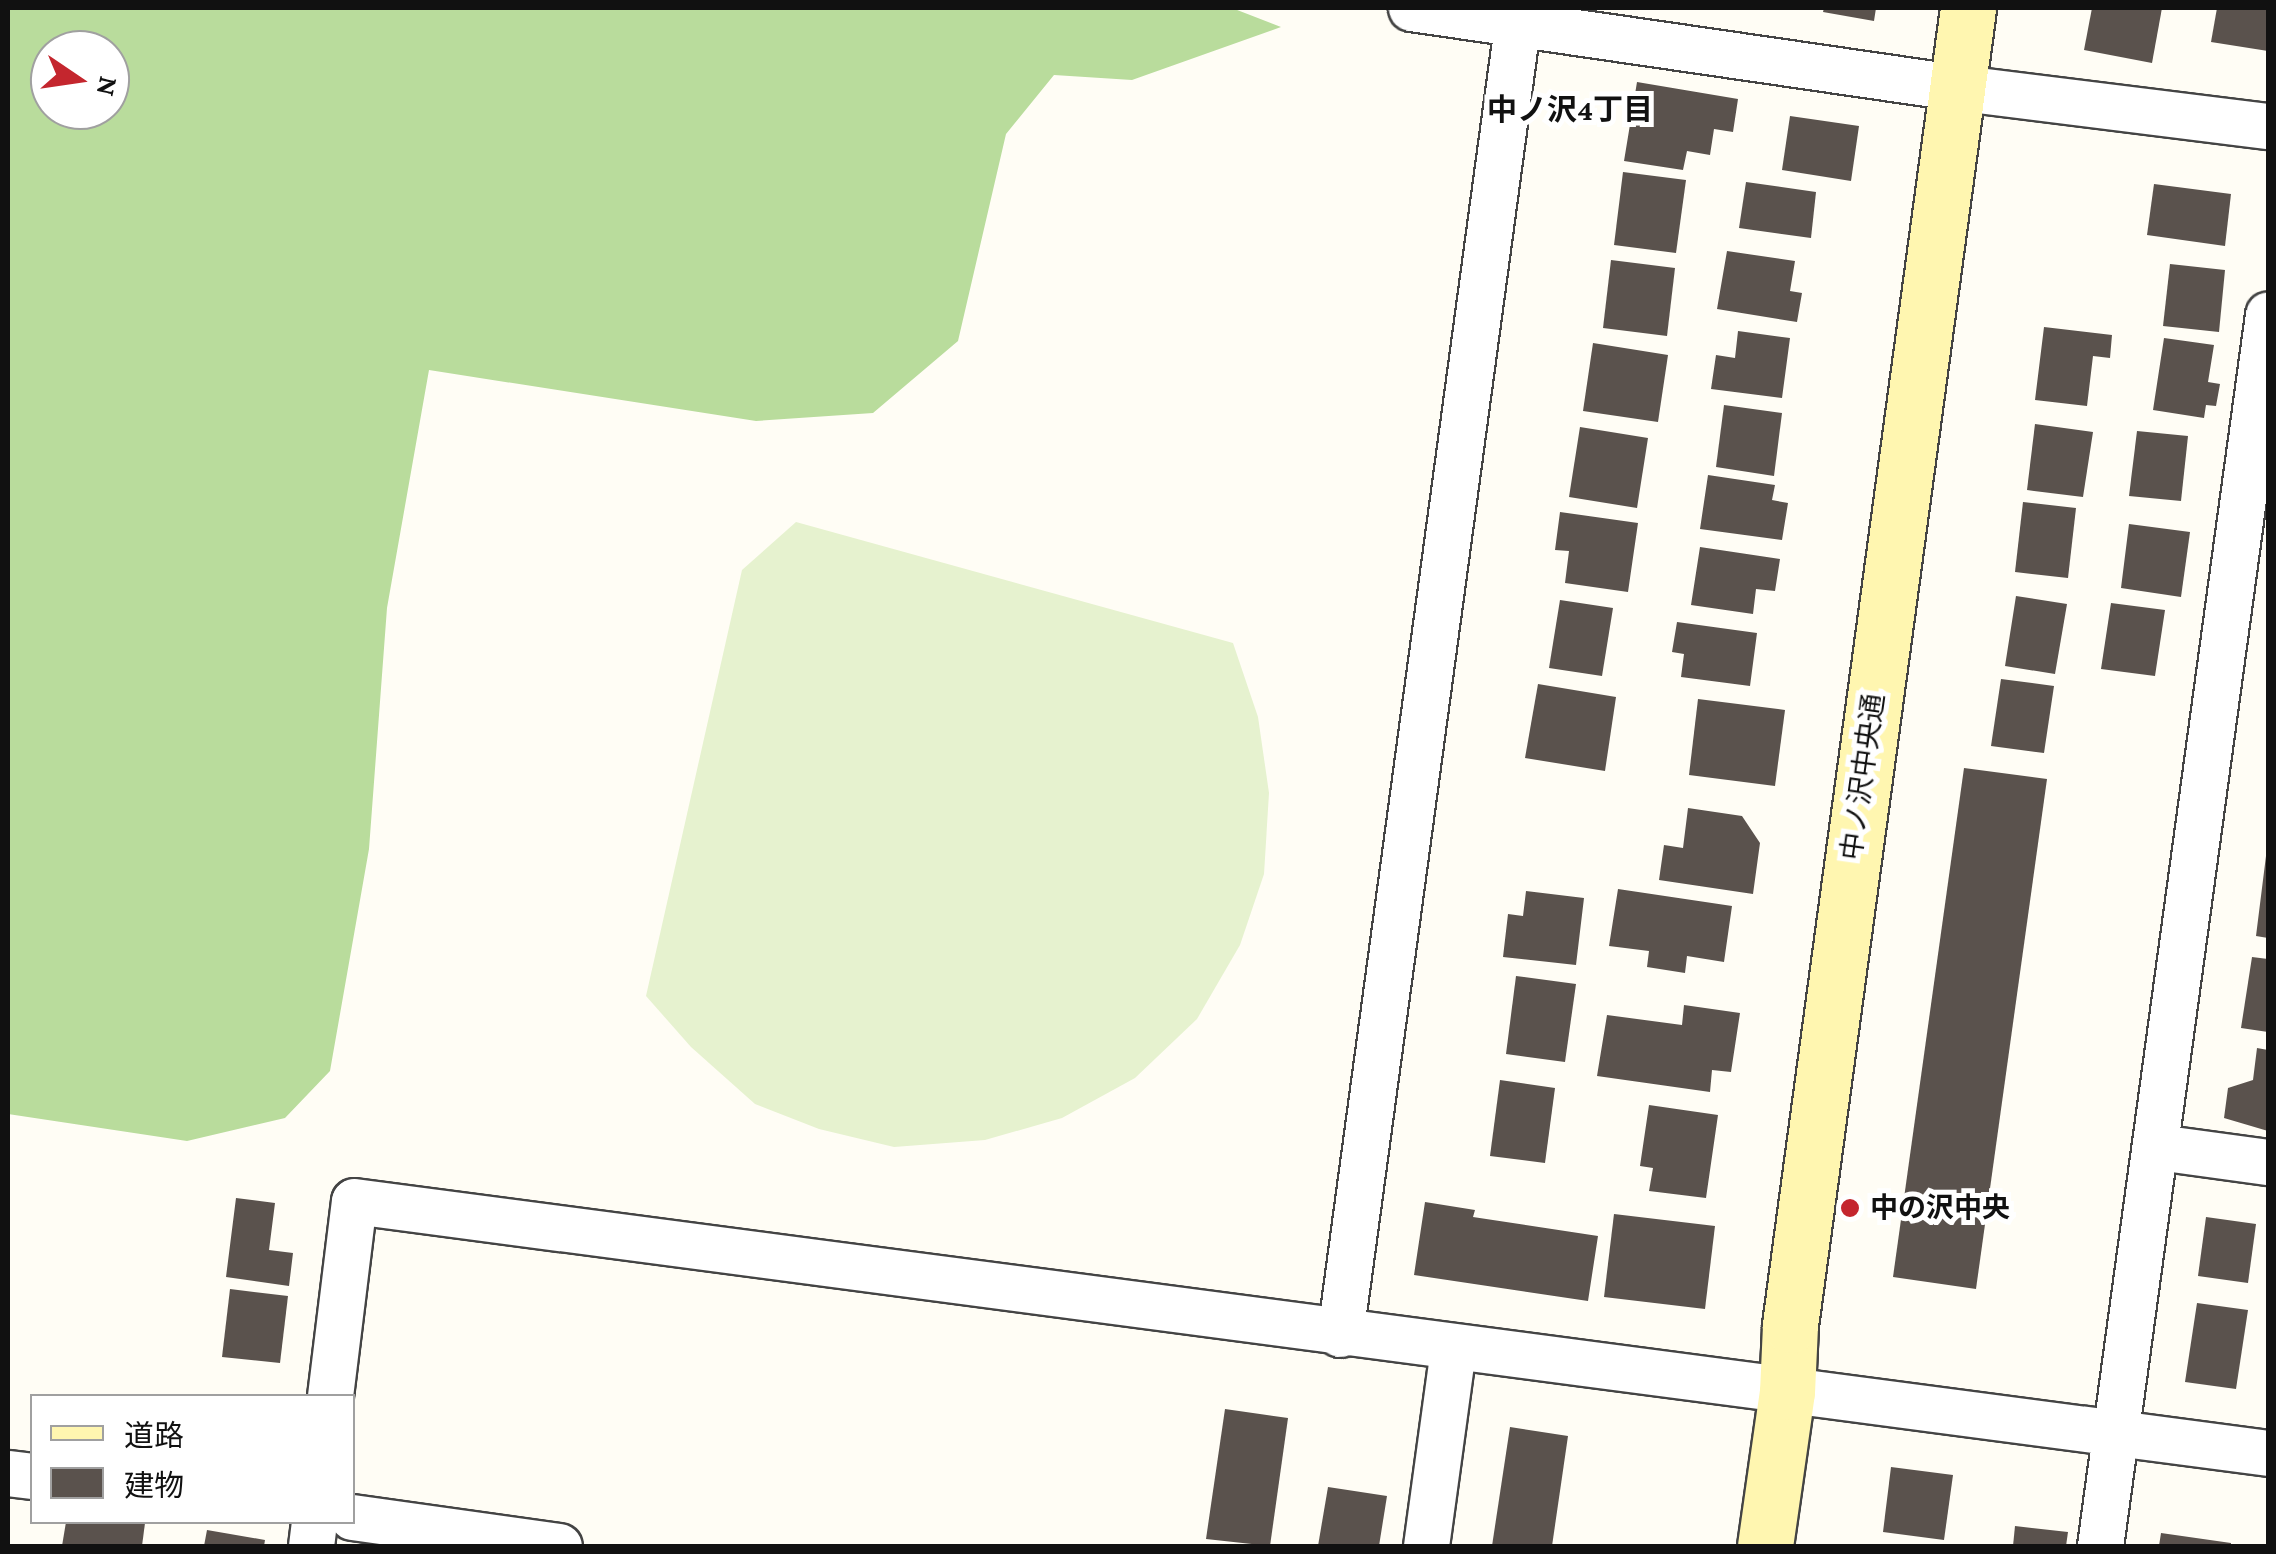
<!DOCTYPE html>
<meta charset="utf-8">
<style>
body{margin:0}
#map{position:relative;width:2276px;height:1554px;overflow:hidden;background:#fffdf5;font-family:"Crimson Pro","Noto Sans JP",serif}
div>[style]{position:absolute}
.forest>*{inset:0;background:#b9dc9c}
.pitch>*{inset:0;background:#e6f2cf}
.building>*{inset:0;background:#5a524d}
.roads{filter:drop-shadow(2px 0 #444) drop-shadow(-2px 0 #444) drop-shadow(0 2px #444) drop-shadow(0 -2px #444)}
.street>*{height:45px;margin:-22.5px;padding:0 22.5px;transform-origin:22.5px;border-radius:22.5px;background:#fff}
.secondary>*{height:55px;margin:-27.5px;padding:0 27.5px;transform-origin:27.5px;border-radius:27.5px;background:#fff6b0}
.dots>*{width:28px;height:28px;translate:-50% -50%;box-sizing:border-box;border:5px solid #fff;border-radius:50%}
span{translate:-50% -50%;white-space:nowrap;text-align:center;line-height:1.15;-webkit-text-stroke:10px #fff;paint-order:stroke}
.street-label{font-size:28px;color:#111}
.poi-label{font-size:28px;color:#111;font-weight:700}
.left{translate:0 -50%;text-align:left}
.neighbourhood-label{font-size:30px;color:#111;font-weight:700}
.frame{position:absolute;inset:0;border:10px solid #111;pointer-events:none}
.legend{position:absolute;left:30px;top:1394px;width:325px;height:130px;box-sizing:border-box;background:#fff;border:2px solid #a0a0a0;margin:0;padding:12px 18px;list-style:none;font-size:30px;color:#111}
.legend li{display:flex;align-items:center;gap:20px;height:50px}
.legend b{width:50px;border:2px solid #a0a0a0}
.north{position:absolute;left:30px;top:30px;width:100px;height:100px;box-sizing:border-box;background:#fff;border:2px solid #a0a0a0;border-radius:50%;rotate:103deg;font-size:28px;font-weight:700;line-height:40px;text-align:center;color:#111}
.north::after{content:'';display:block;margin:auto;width:35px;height:45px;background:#c4262e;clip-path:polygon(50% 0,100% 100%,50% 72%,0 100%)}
</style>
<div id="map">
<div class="forest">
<i style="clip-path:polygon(evenodd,8px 8px,1232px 8px,1281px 27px,1132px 80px,1054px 75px,1006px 134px,958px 341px,873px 413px,756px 421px,429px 370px,387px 608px,369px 849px,330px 1071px,285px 1118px,187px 1141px,8px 1114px,8px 8px,50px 50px,110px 50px,110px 110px,50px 110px,50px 50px)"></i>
</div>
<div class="pitch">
<i style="clip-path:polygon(796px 522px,1233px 643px,1258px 717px,1269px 793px,1264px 874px,1240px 945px,1197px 1019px,1135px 1078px,1062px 1118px,985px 1140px,894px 1147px,819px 1129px,755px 1104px,691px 1047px,646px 996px,742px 570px)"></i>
</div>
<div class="building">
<i style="clip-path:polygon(1824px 8px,1876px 8px,1874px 21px,1823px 12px)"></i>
<i style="clip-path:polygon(2092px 8px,2162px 8px,2152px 63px,2084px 50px)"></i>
<i style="clip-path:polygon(2217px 8px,2268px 8px,2268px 51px,2211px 42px)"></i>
<i style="clip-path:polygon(1637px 82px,1738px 99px,1733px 132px,1714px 129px,1710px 155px,1687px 151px,1683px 170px,1624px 161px)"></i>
<i style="clip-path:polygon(1790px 116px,1859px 126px,1851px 181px,1782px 170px)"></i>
<i style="clip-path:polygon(1623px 172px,1686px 180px,1676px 253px,1614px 245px)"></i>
<i style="clip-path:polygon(1746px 182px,1816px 192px,1811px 238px,1739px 228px)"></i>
<i style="clip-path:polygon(2154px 184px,2231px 194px,2225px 246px,2147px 235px)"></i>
<i style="clip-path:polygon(1727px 251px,1795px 261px,1790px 291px,1802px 293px,1797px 322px,1717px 309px)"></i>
<i style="clip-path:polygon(1611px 260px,1675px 268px,1667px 336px,1603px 328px)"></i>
<i style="clip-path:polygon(2170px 264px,2225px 270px,2219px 332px,2163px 326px)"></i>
<i style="clip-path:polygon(2044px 327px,2112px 335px,2110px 358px,2093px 356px,2087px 406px,2035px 400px)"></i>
<i style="clip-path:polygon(1738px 331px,1790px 338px,1782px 398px,1711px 389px,1716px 355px,1735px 358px)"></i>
<i style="clip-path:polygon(2164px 338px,2214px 345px,2208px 382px,2220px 384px,2216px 406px,2206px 405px,2204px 418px,2153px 410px)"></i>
<i style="clip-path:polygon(1593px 343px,1668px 355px,1658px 422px,1583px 411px)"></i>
<i style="clip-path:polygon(1724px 405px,1782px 413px,1774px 476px,1716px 467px)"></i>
<i style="clip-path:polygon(2035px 424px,2093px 432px,2083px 497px,2027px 490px)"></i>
<i style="clip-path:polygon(1580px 427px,1648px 438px,1637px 508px,1569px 497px)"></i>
<i style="clip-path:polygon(2137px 431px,2188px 436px,2181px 501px,2129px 496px)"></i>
<i style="clip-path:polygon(1708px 475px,1775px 485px,1772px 500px,1788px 503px,1782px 540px,1700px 529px)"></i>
<i style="clip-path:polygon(2023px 502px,2076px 508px,2068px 578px,2015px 572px)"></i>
<i style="clip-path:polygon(1560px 512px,1638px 523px,1628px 592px,1565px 583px,1569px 551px,1555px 550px)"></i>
<i style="clip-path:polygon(2129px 524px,2190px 532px,2181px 597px,2121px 588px)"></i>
<i style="clip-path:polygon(1700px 547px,1780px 559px,1775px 591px,1756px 589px,1753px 614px,1691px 605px)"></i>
<i style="clip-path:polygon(2016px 596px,2067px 604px,2055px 674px,2005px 666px)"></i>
<i style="clip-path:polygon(1560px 600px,1613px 608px,1602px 676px,1549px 668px)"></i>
<i style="clip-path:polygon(2111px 603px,2165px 610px,2155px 676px,2101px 669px)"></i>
<i style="clip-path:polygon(1677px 622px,1757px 633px,1750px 686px,1681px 677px,1684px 654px,1672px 652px)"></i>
<i style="clip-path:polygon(2001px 679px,2054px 686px,2044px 753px,1991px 746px)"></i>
<i style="clip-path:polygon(1538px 684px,1616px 697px,1605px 771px,1525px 758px)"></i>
<i style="clip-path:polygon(1698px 699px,1785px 710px,1775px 786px,1689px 775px)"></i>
<i style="clip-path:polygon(1964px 768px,2047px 779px,1976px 1289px,1893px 1277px)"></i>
<i style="clip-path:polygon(1688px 808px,1742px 816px,1760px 843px,1753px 894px,1659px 880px,1664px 845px,1683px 848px)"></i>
<i style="clip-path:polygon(2266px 856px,2268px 856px,2268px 938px,2256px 936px)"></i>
<i style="clip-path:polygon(1618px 889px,1732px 906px,1724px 962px,1687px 956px,1685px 973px,1647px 967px,1649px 951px,1609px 946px)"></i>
<i style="clip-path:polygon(1526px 891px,1584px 898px,1576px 965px,1503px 957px,1508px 914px,1523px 916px)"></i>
<i style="clip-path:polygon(2252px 957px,2268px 959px,2268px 1032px,2241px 1028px)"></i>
<i style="clip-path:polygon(1516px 976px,1576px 984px,1565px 1062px,1506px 1054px)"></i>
<i style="clip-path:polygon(1684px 1005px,1740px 1013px,1731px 1072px,1712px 1070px,1710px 1092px,1597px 1076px,1607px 1015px,1682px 1025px)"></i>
<i style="clip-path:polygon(2257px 1048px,2268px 1050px,2268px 1131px,2224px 1118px,2228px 1088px,2253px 1080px)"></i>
<i style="clip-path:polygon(1500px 1080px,1555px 1088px,1545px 1163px,1490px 1156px)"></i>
<i style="clip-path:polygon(1649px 1105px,1718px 1115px,1706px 1198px,1649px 1191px,1653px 1168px,1640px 1166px)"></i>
<i style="clip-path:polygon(236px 1198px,275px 1203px,269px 1250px,293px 1253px,289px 1286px,226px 1277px)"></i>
<i style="clip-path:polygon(1425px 1202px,1475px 1210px,1473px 1217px,1598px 1236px,1588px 1301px,1414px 1275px)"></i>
<i style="clip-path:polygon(1614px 1214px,1715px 1226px,1705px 1309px,1604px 1297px)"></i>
<i style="clip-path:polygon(2206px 1217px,2256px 1224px,2248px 1283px,2198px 1276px)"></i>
<i style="clip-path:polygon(230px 1289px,288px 1296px,280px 1363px,222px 1357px)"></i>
<i style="clip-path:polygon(2197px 1303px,2248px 1310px,2236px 1389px,2185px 1382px)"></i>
<i style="clip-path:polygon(1225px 1409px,1288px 1418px,1270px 1546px,1206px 1539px)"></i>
<i style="clip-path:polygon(1510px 1427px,1568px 1436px,1552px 1546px,1492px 1546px)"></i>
<i style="clip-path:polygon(1891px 1467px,1953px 1475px,1944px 1540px,1883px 1532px)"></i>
<i style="clip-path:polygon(1328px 1487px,1387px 1496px,1379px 1546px,1318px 1546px)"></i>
<i style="clip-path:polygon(66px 1522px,145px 1523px,142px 1546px,62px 1546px)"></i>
<i style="clip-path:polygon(2015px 1526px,2068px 1532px,2066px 1546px,2013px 1546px)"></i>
<i style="clip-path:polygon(207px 1530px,265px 1540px,264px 1546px,204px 1546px)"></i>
<i style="clip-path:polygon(2161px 1533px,2231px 1543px,2231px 1546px,2159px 1546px)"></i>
</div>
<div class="roads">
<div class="street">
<i style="left:1411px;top:8px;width:549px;rotate:8.28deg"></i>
<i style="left:1954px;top:87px;width:316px;rotate:7.1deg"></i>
<i style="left:2158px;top:1147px;width:111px;rotate:7.8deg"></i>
<i style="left:1340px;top:1334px;width:1320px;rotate:-82.29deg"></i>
<i style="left:330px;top:1396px;width:196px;rotate:-83deg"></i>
<i style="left:354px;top:1201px;width:1931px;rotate:7.5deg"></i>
<i style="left:8px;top:1473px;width:24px;rotate:7deg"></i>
<i style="left:352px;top:1517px;width:209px;rotate:8deg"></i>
<i style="left:311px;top:1546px;width:24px;rotate:-83deg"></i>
<i style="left:1426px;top:1546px;width:200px;rotate:-82.2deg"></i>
<i style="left:2100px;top:1546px;width:1243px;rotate:-82.23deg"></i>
</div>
<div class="secondary">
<i style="left:1765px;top:1546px;width:156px;rotate:-81.9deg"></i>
<i style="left:1787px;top:1392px;width:67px;rotate:-87.4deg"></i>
<i style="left:1790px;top:1325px;width:1329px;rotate:-82.3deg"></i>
</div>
</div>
<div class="dots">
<i style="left:1850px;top:1208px;background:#c4262e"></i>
</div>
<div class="street-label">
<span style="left:1863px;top:777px;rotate:-82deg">中ノ沢中央通</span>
</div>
<div class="poi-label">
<span class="left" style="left:1870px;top:1208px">中の沢中央</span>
</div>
<div class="neighbourhood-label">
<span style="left:1570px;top:110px">中ノ沢4丁目</span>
</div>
<div class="frame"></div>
<ul class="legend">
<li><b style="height:12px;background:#fff6b0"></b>道路</li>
<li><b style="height:28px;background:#5a524d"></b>建物</li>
</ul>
<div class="north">N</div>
</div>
